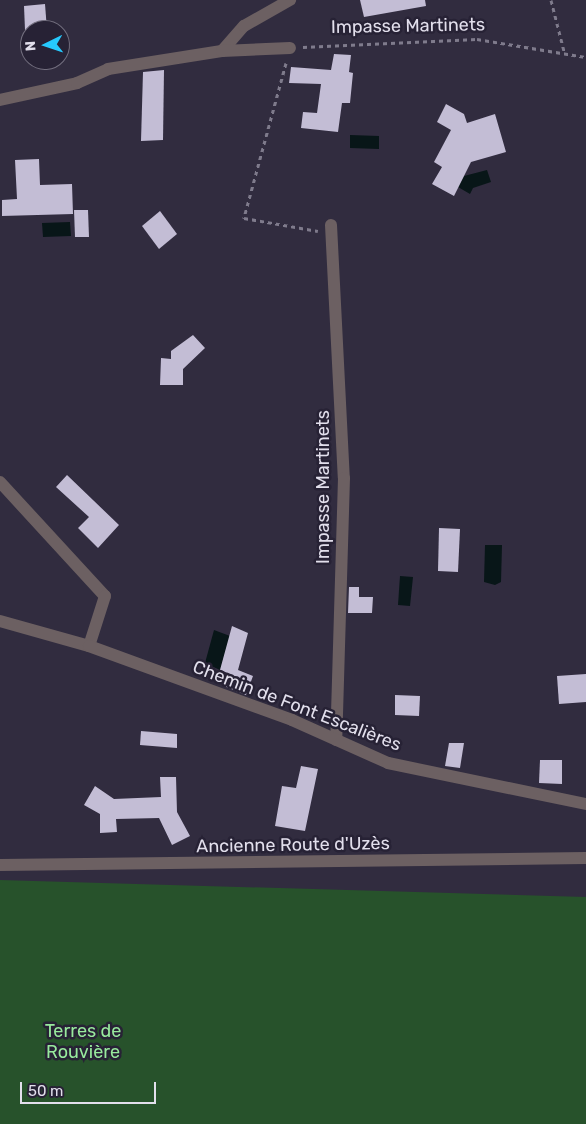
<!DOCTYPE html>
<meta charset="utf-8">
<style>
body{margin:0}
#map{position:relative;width:586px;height:1124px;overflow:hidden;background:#312c3f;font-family:Rubik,sans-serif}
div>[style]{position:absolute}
.green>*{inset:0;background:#27522b}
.water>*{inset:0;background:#081618}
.building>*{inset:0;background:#c3bdd5}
.path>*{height:3px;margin-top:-1.5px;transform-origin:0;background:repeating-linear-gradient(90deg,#7f7b8c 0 4px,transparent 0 8px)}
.minor>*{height:12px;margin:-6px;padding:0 6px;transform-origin:6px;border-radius:6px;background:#6c6062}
span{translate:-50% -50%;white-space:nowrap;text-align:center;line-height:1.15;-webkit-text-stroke:5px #272235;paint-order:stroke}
.street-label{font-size:18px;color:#e2dfec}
.park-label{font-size:18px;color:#98ea9d}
.north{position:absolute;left:20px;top:20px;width:50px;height:50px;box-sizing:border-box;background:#272235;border:1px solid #726e7e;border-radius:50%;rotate:266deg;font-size:14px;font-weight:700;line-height:20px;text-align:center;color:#e2dfec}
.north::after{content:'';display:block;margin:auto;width:18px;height:22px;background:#26c9fe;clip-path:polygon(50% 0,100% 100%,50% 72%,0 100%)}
.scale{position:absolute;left:20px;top:1082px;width:136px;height:22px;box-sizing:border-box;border:2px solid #e2dfec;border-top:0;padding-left:6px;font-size:15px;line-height:18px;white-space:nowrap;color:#e2dfec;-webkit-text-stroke:4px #272235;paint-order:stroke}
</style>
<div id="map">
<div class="green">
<i style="clip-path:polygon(0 880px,586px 897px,586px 1124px,0 1124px)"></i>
</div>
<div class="water">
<i style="clip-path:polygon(350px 135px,379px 136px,379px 149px,350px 148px)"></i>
<i style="clip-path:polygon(487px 170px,491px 182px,473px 188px,470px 194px,458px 187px,464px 176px)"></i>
<i style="clip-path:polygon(70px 222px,71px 236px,43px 237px,42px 223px)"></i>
<i style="clip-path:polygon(485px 545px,502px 545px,501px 582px,495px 585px,484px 582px)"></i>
<i style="clip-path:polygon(400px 576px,413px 577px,410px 606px,398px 605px)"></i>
<i style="clip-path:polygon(214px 630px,230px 636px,220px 670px,205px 663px)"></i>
</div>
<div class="building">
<i style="clip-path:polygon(360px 0,425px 0,426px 6px,364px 17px)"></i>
<i style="clip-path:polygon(45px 4px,47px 30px,25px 30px,24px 6px)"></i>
<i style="clip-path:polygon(334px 54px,351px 55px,349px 72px,353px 73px,350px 103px,342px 103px,338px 132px,301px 128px,303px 112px,317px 113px,321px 84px,289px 83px,291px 67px,331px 70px)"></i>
<i style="clip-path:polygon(164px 70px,163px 140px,141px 141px,143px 72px)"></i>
<i style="clip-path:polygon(446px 104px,464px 114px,467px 123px,495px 114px,506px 152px,471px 162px,454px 196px,432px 184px,442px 167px,434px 162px,451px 130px,437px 122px)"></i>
<i style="clip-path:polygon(39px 159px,40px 185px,72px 184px,73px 214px,2px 216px,2px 200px,17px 199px,15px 160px)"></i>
<i style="clip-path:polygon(74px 210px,88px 210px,89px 237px,75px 237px)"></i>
<i style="clip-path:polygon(160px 211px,177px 234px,159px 249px,142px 226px)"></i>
<i style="clip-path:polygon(193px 335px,205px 348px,183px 369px,183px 385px,160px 385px,161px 358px,171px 359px,171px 351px)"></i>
<i style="clip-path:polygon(67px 475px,119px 525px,98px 548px,78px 528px,89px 517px,56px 487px)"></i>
<i style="clip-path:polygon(439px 528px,460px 529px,458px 572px,438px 571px)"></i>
<i style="clip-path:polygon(349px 587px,359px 587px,359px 597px,373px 597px,372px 613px,348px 613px)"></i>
<i style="clip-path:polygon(232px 626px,248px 633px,238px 670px,253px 676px,246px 695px,224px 686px,228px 673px,220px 670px)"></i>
<i style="clip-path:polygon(586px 674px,586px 702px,559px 704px,557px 676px)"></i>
<i style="clip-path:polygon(395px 695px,420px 696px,419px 716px,395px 715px)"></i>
<i style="clip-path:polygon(141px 731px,177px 734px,177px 748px,140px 745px)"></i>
<i style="clip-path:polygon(449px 743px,464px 743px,460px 768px,445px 766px)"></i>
<i style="clip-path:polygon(540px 760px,562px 760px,562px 784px,539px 783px)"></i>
<i style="clip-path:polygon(301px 766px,318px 769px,305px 831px,275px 826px,282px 786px,296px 788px)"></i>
<i style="clip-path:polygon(160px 777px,176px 777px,177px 812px,190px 836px,172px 845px,159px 818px,116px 819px,117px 832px,100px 833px,100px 814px,84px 805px,95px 786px,114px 799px,161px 797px)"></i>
</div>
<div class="path">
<i style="left:551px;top:0;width:53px;rotate:75.7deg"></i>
<i style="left:303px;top:47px;width:174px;rotate:-2.6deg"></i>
<i style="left:477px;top:39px;width:110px;rotate:9.4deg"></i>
<i style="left:286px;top:63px;width:161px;rotate:105.2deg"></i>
<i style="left:244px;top:218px;width:75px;rotate:10deg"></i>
</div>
<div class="minor">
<i style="left:222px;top:51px;width:33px;rotate:-49deg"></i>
<i style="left:244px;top:26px;width:53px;rotate:-29.5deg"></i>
<i style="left:0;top:100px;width:79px;rotate:-12.4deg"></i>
<i style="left:77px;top:83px;width:34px;rotate:-24deg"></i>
<i style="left:108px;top:69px;width:115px;rotate:-9deg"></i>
<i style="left:222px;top:51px;width:68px;rotate:-2.5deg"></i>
<i style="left:331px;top:225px;width:253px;rotate:87.1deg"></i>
<i style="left:344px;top:478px;width:262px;rotate:91.7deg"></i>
<i style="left:0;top:482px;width:155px;rotate:47.4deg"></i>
<i style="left:105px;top:596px;width:52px;rotate:107.7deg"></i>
<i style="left:0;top:621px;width:92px;rotate:15.7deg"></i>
<i style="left:89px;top:646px;width:216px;rotate:20deg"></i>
<i style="left:292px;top:720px;width:105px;rotate:24.1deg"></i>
<i style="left:388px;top:763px;width:202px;rotate:11.7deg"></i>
<i style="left:0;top:865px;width:586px;rotate:-0.68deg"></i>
</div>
<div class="street-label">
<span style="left:408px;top:26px;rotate:-1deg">Impasse Martinets</span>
<span style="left:323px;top:487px;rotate:-90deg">Impasse Martinets</span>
<span style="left:297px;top:706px;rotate:21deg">Chemin de Font Escalières</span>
<span style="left:293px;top:845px;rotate:-1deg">Ancienne Route d'Uzès</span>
</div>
<div class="park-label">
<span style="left:83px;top:1042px">Terres de<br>Rouvière</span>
</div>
<div class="north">N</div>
<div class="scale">50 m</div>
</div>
